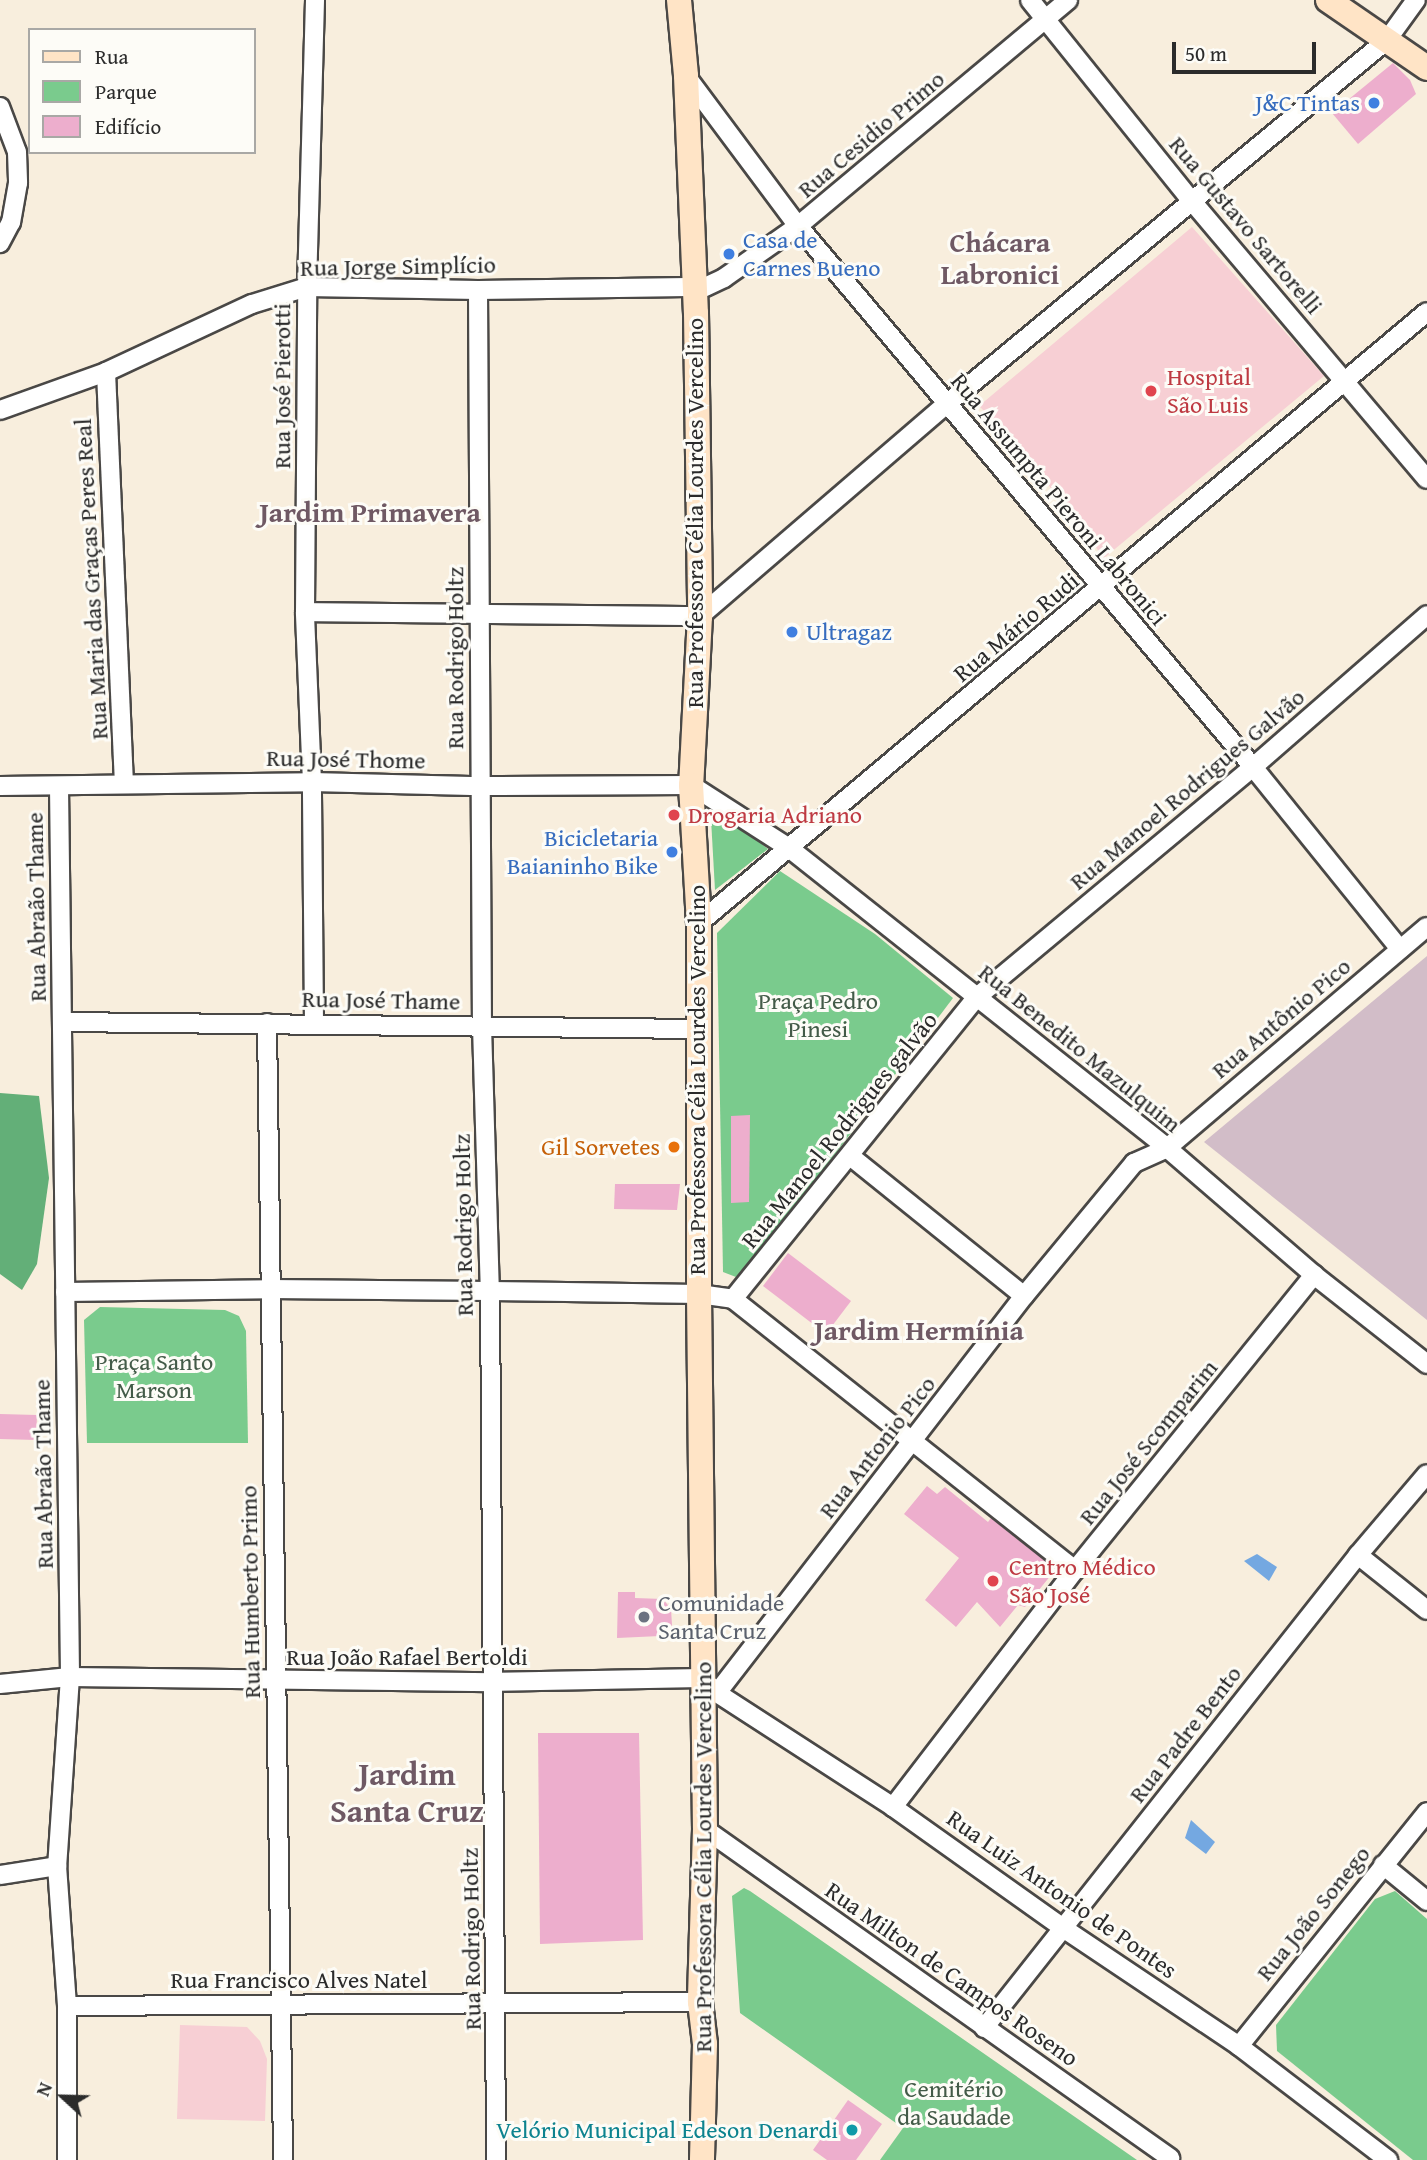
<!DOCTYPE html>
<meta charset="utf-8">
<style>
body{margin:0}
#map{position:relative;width:1427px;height:2160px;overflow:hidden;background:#f8eedd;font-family:"Gentium Book Plus",serif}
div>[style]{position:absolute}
.built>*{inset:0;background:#f7cfd4}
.industrial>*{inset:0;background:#d2bdc8}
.green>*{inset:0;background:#7acb8d}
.forest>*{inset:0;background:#63af78}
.water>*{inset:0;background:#74a8e1}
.building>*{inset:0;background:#edaecd}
.roads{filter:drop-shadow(2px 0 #4a4846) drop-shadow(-2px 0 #4a4846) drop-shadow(0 2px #4a4846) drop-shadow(0 -2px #4a4846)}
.minor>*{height:18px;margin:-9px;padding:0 9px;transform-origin:9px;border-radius:9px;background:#fff}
.secondary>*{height:24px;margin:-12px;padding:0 12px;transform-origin:12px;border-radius:12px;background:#ffe4c6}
.dots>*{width:19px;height:19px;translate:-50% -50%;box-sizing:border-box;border:4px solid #fdfcf7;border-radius:50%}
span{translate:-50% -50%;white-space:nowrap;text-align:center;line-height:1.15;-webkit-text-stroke:6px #fdfcf7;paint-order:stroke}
.shop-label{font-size:24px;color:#366cbe}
.right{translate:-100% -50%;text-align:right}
.left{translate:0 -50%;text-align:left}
.street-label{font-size:24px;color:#2b2b2b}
.health-label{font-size:24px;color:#be3a42}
.park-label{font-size:24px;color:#435b48}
.food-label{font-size:24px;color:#c56008}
.worship-label{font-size:24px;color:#5b616d}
.culture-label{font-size:24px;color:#0d838f}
.quarter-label{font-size:28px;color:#6f5964;font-weight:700}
.district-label{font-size:32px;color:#6f5964;font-weight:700}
.legend{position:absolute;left:28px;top:28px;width:228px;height:126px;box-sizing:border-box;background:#fdfcf7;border:2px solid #a9a8a5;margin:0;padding:9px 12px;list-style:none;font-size:21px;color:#2b2b2b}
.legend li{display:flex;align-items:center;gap:14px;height:35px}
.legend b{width:35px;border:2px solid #a9a8a5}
.north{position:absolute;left:28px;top:2062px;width:70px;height:70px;-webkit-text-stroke:5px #fdfcf7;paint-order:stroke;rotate:292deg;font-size:19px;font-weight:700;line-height:28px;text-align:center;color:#2b2b2b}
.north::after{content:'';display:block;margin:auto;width:24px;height:32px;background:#2b2b2b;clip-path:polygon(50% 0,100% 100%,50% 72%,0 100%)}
.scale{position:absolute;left:1172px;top:42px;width:144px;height:32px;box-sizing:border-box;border:4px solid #2b2b2b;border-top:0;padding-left:9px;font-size:21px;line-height:24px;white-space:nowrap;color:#2b2b2b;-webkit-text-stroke:5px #fdfcf7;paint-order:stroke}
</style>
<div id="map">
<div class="built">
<i style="clip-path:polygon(1192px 227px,1324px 376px,1104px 558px,1014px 440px,979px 406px)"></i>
<i style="clip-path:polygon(180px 2025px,247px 2027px,260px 2041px,267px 2059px,265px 2121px,177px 2119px)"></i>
</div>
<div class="industrial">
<i style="clip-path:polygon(1427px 956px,1427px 1320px,1204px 1142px)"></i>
</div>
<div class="green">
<i style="clip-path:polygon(715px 813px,723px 813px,768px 849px,715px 890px,711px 819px)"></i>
<i style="clip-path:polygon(780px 871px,875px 934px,953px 998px,761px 1252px,736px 1277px,723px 1272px,717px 933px)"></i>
<i style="clip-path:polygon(100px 1307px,225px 1310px,239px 1316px,246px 1331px,248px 1443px,87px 1443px,84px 1320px)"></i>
<i style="clip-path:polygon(744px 1888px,750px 1891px,1137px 2160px,880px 2160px,903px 2128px,740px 2013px,732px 1896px)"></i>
<i style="clip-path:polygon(1395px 1891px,1427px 1919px,1427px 2160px,1413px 2160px,1277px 2051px,1276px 2025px,1375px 1899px)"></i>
</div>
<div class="forest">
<i style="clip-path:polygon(0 1093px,39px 1096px,49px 1178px,37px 1264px,22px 1290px,0 1274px)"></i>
</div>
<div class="water">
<i style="clip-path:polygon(1257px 1554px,1277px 1567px,1269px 1581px,1244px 1561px)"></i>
<i style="clip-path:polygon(1191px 1820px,1215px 1842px,1206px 1854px,1185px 1838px)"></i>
</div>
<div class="building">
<i style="clip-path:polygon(1393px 63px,1410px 80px,1416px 94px,1358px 144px,1332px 113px)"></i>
<i style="clip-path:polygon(750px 1115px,749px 1202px,731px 1203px,731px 1116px)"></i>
<i style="clip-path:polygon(615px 1184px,680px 1184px,677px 1210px,614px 1209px)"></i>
<i style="clip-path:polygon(788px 1253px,851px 1301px,826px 1334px,763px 1286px)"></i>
<i style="clip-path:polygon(0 1414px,37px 1415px,36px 1440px,0 1439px)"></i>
<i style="clip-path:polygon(927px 1486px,937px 1494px,945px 1487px,988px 1522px,991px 1518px,1056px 1569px,1025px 1607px,1018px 1605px,1000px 1627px,977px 1602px,956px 1627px,925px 1600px,959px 1558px,904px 1514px)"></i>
<i style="clip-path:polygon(618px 1592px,635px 1592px,635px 1598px,663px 1599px,671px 1609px,672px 1625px,660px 1636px,617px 1638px)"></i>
<i style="clip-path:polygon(538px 1733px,639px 1733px,643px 1940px,540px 1944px)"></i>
<i style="clip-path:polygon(848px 2100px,882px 2124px,856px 2160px,827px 2160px,813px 2150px)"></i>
</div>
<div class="roads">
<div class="minor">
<i style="left:1030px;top:0;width:257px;rotate:51.2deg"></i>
<i style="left:1191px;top:200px;width:365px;rotate:49.8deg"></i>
<i style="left:686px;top:76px;width:187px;rotate:53.3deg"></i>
<i style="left:798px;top:226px;width:707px;rotate:49.93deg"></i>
<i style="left:1253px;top:767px;width:234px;rotate:51.1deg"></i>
<i style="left:0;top:107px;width:48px;rotate:69.3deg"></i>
<i style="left:17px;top:152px;width:31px;rotate:88deg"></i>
<i style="left:18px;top:183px;width:40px;rotate:100deg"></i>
<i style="left:11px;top:222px;width:24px;rotate:118deg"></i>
<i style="left:478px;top:290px;width:736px;rotate:89.69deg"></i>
<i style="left:482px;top:1026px;width:265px;rotate:88.3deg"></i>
<i style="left:490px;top:1291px;width:869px;rotate:89.6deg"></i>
<i style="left:106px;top:372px;width:411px;rotate:87.5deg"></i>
<i style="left:0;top:410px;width:113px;rotate:-19.7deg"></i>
<i style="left:106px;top:372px;width:161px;rotate:-25deg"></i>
<i style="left:252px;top:304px;width:58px;rotate:-17.2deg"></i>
<i style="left:307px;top:287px;width:171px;rotate:1deg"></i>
<i style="left:478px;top:290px;width:227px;rotate:-0.8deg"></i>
<i style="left:705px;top:287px;width:21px;rotate:-25deg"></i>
<i style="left:724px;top:278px;width:90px;rotate:-35.1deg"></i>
<i style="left:798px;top:226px;width:352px;rotate:-39.9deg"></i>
<i style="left:305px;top:612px;width:395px;rotate:0.6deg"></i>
<i style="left:700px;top:616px;width:327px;rotate:-40.7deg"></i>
<i style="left:948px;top:403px;width:570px;rotate:-39.59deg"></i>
<i style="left:1387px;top:40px;width:49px;rotate:-54.1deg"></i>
<i style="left:0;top:786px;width:312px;rotate:-0.7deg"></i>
<i style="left:312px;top:782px;width:169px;rotate:1.4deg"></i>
<i style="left:481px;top:786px;width:210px;rotate:-0.3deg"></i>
<i style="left:691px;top:785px;width:117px;rotate:32.7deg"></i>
<i style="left:789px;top:848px;width:483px;rotate:38.4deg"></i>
<i style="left:1167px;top:1148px;width:194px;rotate:40.8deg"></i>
<i style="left:1314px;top:1275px;width:144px;rotate:38.2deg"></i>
<i style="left:59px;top:787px;width:890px;rotate:89.29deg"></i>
<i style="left:70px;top:1677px;width:189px;rotate:93.9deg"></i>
<i style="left:57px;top:1866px;width:140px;rotate:85.9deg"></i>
<i style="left:67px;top:2006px;width:154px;rotate:90deg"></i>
<i style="left:699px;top:923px;width:950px;rotate:-40.01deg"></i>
<i style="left:62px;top:1022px;width:637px;rotate:0.63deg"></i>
<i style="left:267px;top:1023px;width:1137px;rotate:89.19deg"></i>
<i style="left:314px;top:1023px;width:241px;rotate:-90.5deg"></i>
<i style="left:312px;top:782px;width:170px;rotate:-92.4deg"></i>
<i style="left:305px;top:612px;width:325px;rotate:-89.6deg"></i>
<i style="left:307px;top:287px;width:287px;rotate:-88.4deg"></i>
<i style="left:850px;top:1156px;width:223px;rotate:38.8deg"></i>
<i style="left:65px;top:1292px;width:204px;rotate:-0.8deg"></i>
<i style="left:269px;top:1289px;width:221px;rotate:0.5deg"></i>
<i style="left:490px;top:1291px;width:209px;rotate:0.8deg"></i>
<i style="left:699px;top:1294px;width:34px;rotate:8deg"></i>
<i style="left:733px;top:1299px;width:388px;rotate:-51.1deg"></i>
<i style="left:977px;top:997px;width:359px;rotate:-39.8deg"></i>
<i style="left:1253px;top:767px;width:231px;rotate:-41.1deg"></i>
<i style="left:733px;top:1299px;width:436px;rotate:38.4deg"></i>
<i style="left:1358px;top:1555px;width:88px;rotate:38.6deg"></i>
<i style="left:0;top:1684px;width:70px;rotate:-5.7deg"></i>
<i style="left:70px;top:1677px;width:423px;rotate:0.7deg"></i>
<i style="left:493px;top:1682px;width:209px;rotate:-1.1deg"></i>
<i style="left:702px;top:1678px;width:21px;rotate:45deg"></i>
<i style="left:717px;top:1693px;width:210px;rotate:32.9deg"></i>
<i style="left:893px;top:1807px;width:209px;rotate:35.4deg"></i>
<i style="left:1063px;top:1928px;width:212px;rotate:33.8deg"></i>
<i style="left:1239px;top:2046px;width:188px;rotate:37.4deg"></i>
<i style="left:717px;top:1693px;width:502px;rotate:-52.29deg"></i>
<i style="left:1024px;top:1296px;width:173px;rotate:-50.4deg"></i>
<i style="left:1134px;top:1163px;width:36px;rotate:-24deg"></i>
<i style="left:1167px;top:1148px;width:341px;rotate:-40.4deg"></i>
<i style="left:893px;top:1807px;width:299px;rotate:-52.5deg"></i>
<i style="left:1075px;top:1570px;width:380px;rotate:-51deg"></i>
<i style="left:705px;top:1829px;width:570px;rotate:35.28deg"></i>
<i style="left:1383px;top:1865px;width:57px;rotate:39.3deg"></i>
<i style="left:0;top:1875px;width:58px;rotate:-9deg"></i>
<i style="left:67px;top:2006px;width:633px;rotate:-0.36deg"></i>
<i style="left:984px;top:2028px;width:603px;rotate:-51.67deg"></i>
<i style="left:1358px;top:1555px;width:106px;rotate:-49.6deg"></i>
<i style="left:1239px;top:2046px;width:300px;rotate:-51.2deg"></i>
</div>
<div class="secondary">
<i style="left:679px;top:0;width:76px;rotate:84.7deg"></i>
<i style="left:686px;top:76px;width:237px;rotate:87.6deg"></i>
<i style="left:696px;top:313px;width:303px;rotate:89.2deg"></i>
<i style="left:700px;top:616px;width:169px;rotate:93deg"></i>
<i style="left:691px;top:785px;width:138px;rotate:86.7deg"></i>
<i style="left:699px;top:923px;width:371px;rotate:90deg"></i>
<i style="left:699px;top:1294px;width:535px;rotate:89.36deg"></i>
<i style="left:705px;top:1829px;width:173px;rotate:91.7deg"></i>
<i style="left:700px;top:2002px;width:42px;rotate:83.2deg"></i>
<i style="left:705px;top:2044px;width:116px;rotate:91.5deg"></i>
<i style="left:1328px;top:0;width:120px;rotate:34.5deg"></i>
</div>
</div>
<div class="dots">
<i style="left:1374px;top:103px;background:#3f7fe0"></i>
<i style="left:729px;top:254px;background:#3f7fe0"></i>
<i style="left:1151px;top:391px;background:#e0444e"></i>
<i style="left:792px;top:632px;background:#3f7fe0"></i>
<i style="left:674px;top:815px;background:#e0444e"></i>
<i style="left:672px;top:852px;background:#3f7fe0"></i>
<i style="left:674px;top:1147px;background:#e8710a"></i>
<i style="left:993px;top:1581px;background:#e0444e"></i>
<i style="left:644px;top:1617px;background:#6b7280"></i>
<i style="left:852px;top:2130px;background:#0f9aa8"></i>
</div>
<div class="shop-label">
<span class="right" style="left:1360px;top:103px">J&amp;C Tintas</span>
<span class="left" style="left:743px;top:254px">Casa de<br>Carnes Bueno</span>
<span class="left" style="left:806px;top:632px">Ultragaz</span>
<span class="right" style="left:658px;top:852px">Bicicletaria<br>Baianinho Bike</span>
</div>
<div class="street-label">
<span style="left:871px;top:134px;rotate:-40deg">Rua Cesidio Primo</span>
<span style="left:1246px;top:225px;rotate:50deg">Rua Gustavo Sartorelli</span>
<span style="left:398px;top:266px;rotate:-1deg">Rua Jorge Simplício</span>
<span style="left:282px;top:386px;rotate:-90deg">Rua José Pierotti</span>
<span style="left:1059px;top:499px;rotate:50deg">Rua Assumpta Pieroni Labronici</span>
<span style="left:695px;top:513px;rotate:-90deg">Rua Professora Célia Lourdes Vercelino</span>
<span style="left:91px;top:579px;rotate:-93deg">Rua Maria das Graças Peres Real</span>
<span style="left:1016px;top:627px;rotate:-40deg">Rua Mário Rudi</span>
<span style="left:455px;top:658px;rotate:-90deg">Rua Rodrigo Holtz</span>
<span style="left:346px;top:759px;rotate:1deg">Rua José Thome</span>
<span style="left:1187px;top:789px;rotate:-40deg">Rua Manoel Rodrigues Galvão</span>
<span style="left:36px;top:907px;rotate:-91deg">Rua Abraão Thame</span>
<span style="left:381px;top:1000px;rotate:1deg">Rua José Thame</span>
<span style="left:1281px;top:1018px;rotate:-40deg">Rua Antônio Pico</span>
<span style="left:1080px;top:1048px;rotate:39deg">Rua Benedito Mazulquim</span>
<span style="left:697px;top:1080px;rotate:-90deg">Rua Professora Célia Lourdes Vercelino</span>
<span style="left:839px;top:1130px;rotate:-51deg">Rua Manoel Rodrigues galvão</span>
<span style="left:463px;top:1225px;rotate:-91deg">Rua Rodrigo Holtz</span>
<span style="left:1148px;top:1442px;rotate:-51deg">Rua José Scomparim</span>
<span style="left:877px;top:1447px;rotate:-52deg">Rua Antonio Pico</span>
<span style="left:43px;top:1474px;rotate:-91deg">Rua Abraão Thame</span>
<span style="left:250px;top:1592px;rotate:-91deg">Rua Humberto Primo</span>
<span style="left:407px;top:1657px">Rua João Rafael Bertoldi</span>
<span style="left:1185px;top:1734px;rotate:-52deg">Rua Padre Bento</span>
<span style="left:703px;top:1857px;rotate:-90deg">Rua Professora Célia Lourdes Vercelino</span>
<span style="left:1062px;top:1894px;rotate:35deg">Rua Luiz Antonio de Pontes</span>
<span style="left:1313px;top:1913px;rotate:-51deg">Rua João Sonego</span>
<span style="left:471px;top:1939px;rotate:-91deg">Rua Rodrigo Holtz</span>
<span style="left:952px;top:1974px;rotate:35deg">Rua Milton de Campos Roseno</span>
<span style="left:299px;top:1980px">Rua Francisco Alves Natel</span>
</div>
<div class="health-label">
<span class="left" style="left:1167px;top:391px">Hospital<br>São Luis</span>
<span class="left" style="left:688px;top:815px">Drogaria Adriano</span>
<span class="left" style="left:1009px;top:1581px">Centro Médico<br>São José</span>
</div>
<div class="park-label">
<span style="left:818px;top:1015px">Praça Pedro<br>Pinesi</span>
<span style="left:154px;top:1376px">Praça Santo<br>Marson</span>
<span style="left:954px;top:2103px">Cemitério<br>da Saudade</span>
</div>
<div class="food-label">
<span class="right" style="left:660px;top:1147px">Gil Sorvetes</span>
</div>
<div class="worship-label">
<span class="left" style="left:658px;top:1617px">Comunidade<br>Santa Cruz</span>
</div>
<div class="culture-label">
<span class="right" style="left:838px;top:2130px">Velório Municipal Edeson Denardi</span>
</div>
<div class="quarter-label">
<span style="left:1000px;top:258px">Chácara<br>Labronici</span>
<span style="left:370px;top:512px">Jardim Primavera</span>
<span style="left:919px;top:1330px">Jardim Hermínia</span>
</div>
<div class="district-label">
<span style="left:407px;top:1793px">Jardim<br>Santa Cruz</span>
</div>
<ul class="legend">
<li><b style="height:9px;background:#ffe4c6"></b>Rua</li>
<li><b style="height:19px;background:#7acb8d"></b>Parque</li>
<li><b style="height:19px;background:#edaecd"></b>Edifício</li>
</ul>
<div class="north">N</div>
<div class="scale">50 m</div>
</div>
